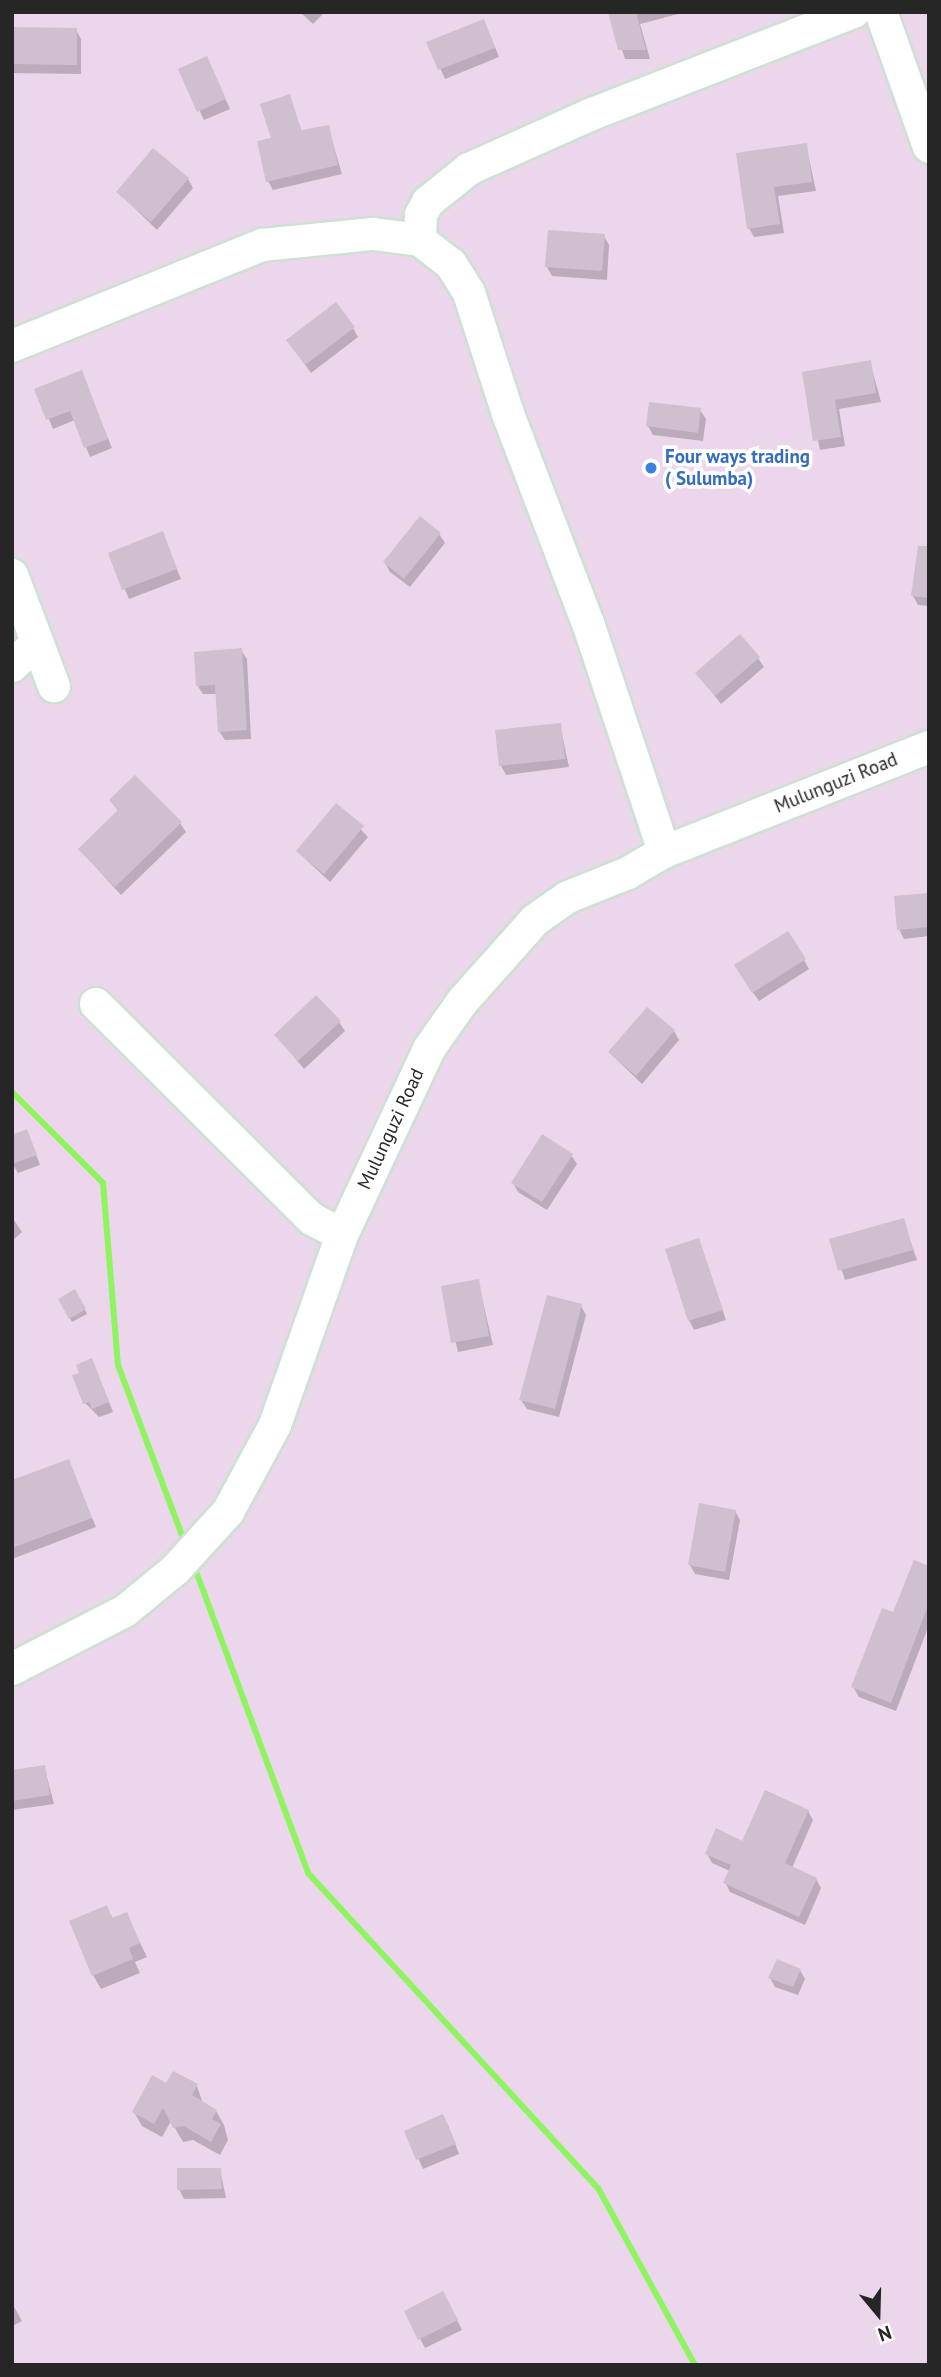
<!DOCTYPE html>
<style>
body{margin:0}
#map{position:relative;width:941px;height:2377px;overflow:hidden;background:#ebd6eb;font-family:"PT Sans",sans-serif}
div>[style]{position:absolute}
.shadow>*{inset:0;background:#0003}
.stream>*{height:6px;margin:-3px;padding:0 3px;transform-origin:3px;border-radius:3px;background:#8ef560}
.building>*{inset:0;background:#cfbfcf}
.roads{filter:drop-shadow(2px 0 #cce1d1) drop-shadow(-2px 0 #cce1d1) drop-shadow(0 2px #cce1d1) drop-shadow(0 -2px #cce1d1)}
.minor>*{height:32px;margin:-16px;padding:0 16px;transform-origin:16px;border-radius:16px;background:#fff}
.dots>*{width:19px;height:19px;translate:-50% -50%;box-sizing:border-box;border:4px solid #fff;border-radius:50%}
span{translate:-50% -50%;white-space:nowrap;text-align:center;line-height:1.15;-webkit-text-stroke:7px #fff;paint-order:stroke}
.shop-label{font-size:19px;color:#366cbe;font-weight:700}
.left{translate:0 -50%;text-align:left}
.street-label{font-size:19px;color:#262626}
.frame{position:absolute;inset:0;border:14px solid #262626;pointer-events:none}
.north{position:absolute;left:843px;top:2279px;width:70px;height:70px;-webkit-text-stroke:5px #fff;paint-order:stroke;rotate:161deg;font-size:19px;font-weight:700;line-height:28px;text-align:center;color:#262626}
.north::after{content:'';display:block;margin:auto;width:24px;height:32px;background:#262626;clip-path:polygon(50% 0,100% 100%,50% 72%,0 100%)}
</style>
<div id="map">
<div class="shadow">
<i style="clip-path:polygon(300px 12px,325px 12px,313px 24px)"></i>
<i style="clip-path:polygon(610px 12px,686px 12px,640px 24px,650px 59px,625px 59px)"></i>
<i style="clip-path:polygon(12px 29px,76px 30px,81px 39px,81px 74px,12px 73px)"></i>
<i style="clip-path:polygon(488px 30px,499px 57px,445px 79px,429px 43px)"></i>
<i style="clip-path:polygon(207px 58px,230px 109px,204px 120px,180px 70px)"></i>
<i style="clip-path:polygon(289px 96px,302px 132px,328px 127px,342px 174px,273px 190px,268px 181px,273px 139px)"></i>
<i style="clip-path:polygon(806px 145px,816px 191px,778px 196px,784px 233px,754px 237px,749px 228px,738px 155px)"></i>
<i style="clip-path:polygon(188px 179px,193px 188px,157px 230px,118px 192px)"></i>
<i style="clip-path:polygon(604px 236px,609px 245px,607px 280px,552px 276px,547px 267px)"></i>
<i style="clip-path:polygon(353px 328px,358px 337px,311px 373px,294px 349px)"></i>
<i style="clip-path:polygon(870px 362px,881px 402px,839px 409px,845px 446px,820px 450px,804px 373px)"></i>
<i style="clip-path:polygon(81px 373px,112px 448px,90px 457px,75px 420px,53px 429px,37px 390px)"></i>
<i style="clip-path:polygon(700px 410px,706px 419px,703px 441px,653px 435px,648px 426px)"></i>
<i style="clip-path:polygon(162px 533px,181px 579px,129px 599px,110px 554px)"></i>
<i style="clip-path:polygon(439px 534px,445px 543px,410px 587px,390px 572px,385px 563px)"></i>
<i style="clip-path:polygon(929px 569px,929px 606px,918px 605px,913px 596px)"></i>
<i style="clip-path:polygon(241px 650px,247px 659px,251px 739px,225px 740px,219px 731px,217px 694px,203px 694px,197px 685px)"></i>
<i style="clip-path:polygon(758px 658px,764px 667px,721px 704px,697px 673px)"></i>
<i style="clip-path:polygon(560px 725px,569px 767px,506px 775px,501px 766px)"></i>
<i style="clip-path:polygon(111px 801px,180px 823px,186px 832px,121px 895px,80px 850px,119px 812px)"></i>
<i style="clip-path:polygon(337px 805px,368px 837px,330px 882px,298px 852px)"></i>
<i style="clip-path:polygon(929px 895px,929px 936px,904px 939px,899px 929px)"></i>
<i style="clip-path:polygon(804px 960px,809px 969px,759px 1001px,741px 975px)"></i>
<i style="clip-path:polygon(339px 1022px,345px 1031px,304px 1069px,276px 1035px)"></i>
<i style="clip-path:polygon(674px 1031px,679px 1040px,642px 1084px,610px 1053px)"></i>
<i style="clip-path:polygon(31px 1141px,40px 1165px,18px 1173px,12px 1163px)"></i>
<i style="clip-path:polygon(571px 1155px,577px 1164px,547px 1210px,518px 1192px,513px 1183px)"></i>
<i style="clip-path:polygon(12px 1217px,22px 1232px,12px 1241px)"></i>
<i style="clip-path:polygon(903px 1220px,917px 1260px,845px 1280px,832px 1241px)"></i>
<i style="clip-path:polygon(699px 1240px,726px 1320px,694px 1330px,689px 1320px)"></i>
<i style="clip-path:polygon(478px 1281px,493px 1345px,458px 1352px,443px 1287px)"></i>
<i style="clip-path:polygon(75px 1291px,87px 1314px,72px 1322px,60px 1299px)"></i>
<i style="clip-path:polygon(581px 1306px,586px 1315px,559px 1417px,527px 1409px,521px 1400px)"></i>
<i style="clip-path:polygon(96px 1370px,113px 1412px,99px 1417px,85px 1403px)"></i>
<i style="clip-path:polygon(68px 1461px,96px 1527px,12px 1559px,12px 1501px)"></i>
<i style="clip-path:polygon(735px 1511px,740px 1520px,729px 1580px,695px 1574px,690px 1565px)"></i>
<i style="clip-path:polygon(929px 1568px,929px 1625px,896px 1711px,859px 1697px,853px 1687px,894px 1614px)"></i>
<i style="clip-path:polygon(44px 1766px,54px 1804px,12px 1810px,12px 1771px)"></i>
<i style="clip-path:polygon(808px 1811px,813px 1820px,792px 1868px,816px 1879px,821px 1888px,805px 1925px,730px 1892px,725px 1882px,730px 1871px,712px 1863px,707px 1854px,743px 1843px)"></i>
<i style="clip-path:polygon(106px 1907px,114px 1920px,126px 1914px,147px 1957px,135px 1962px,140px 1973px,101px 1989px,93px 1975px)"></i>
<i style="clip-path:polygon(800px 1970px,805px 1979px,798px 1995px,775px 1987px,770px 1978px)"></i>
<i style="clip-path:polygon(167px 2085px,197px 2086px,203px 2104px,216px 2111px,224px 2125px,228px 2140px,220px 2155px,193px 2140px,183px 2142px,171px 2121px,162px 2137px,142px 2126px,134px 2112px)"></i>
<i style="clip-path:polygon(448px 2125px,459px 2154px,423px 2169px,406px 2131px)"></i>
<i style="clip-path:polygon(220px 2170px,226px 2198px,184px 2199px,179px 2189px)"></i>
<i style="clip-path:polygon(448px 2302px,462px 2330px,425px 2348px,406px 2312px)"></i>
<i style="clip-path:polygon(12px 2303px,22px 2321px,12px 2326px)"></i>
</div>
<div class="stream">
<i style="left:12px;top:1092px;width:129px;rotate:45deg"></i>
<i style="left:103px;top:1183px;width:183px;rotate:85.3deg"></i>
<i style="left:118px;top:1365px;width:190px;rotate:69.4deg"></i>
<i style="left:194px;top:1566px;width:327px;rotate:69.6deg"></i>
<i style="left:308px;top:1873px;width:428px;rotate:47.4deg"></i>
<i style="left:598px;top:2188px;width:202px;rotate:61.3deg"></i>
</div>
<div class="building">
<i style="clip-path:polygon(608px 12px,636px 12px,646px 50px,618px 50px)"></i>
<i style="clip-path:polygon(484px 19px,495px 48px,438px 70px,426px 42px)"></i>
<i style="clip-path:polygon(12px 27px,77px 28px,77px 65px,12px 64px)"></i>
<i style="clip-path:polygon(207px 56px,226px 99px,197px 112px,178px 69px)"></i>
<i style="clip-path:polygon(290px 94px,301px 130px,329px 125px,338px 165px,266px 182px,257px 141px,271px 138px,260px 104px)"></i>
<i style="clip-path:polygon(807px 143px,812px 182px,774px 187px,780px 224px,747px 229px,736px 153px)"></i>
<i style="clip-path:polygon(153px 148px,189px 178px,151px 222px,116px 192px)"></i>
<i style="clip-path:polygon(548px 230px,605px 234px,602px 271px,545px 267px)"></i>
<i style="clip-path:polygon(336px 302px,355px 327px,305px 365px,286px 340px)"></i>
<i style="clip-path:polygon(871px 360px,876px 393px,835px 400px,841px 437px,813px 441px,802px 372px)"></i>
<i style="clip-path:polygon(82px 370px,108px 439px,84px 448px,70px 411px,46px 420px,34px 389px)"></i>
<i style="clip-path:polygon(649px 402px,701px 408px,698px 433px,646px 426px)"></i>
<i style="clip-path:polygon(420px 516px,441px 533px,404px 579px,383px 562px)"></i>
<i style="clip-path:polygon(163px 531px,177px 569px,122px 590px,108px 553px)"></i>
<i style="clip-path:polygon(918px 546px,929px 546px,929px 598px,911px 596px)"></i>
<i style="clip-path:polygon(740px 634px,760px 657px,715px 696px,695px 673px)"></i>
<i style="clip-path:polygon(242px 648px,247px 730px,218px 732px,215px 685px,196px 686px,194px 652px)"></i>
<i style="clip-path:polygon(561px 723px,565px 759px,499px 766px,495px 730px)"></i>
<i style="clip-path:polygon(135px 775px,182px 822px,115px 887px,78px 849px,118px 810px,109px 800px)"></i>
<i style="clip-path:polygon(336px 803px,364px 826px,324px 874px,296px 851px)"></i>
<i style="clip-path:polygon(929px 893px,929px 927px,897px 930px,894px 896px)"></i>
<i style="clip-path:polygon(788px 931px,806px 959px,752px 993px,734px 965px)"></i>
<i style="clip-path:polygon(316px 995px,341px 1021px,298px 1061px,274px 1035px)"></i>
<i style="clip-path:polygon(647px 1007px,675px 1030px,636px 1076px,608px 1052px)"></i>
<i style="clip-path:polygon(27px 1129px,37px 1155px,12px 1164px,12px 1135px)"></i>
<i style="clip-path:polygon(542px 1134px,573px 1154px,542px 1202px,511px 1183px)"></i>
<i style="clip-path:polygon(904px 1218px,913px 1250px,838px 1271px,829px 1239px)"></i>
<i style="clip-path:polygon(699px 1238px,723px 1310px,688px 1321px,665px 1249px)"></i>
<i style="clip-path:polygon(479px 1279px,489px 1336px,451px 1343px,441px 1286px)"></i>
<i style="clip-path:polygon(75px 1289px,86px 1309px,69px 1319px,58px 1299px)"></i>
<i style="clip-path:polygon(547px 1295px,582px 1304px,555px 1409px,519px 1400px)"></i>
<i style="clip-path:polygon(92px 1358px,109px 1402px,92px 1409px,89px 1402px,83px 1404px,72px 1375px,79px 1373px,76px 1365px)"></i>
<i style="clip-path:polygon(69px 1459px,92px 1518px,12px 1548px,12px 1480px)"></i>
<i style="clip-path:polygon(699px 1503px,736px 1510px,725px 1572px,688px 1565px)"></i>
<i style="clip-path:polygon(914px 1560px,929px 1566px,929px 1603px,891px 1703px,851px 1687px,882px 1608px,893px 1612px)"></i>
<i style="clip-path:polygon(45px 1765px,50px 1795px,12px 1801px,12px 1770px)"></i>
<i style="clip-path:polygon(765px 1790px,809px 1810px,785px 1863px,817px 1878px,799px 1917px,723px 1883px,731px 1865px,705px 1854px,716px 1828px,742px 1841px)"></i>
<i style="clip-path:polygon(107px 1905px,112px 1918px,127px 1912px,140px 1943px,129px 1948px,133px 1959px,92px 1976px,69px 1921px)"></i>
<i style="clip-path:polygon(777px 1959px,801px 1969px,793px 1987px,768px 1978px)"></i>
<i style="clip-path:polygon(173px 2071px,198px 2084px,192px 2095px,217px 2110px,212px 2119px,221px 2124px,211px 2142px,184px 2126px,173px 2128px,163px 2108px,154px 2124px,132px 2112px,152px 2075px,166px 2083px)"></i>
<i style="clip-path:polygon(443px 2114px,456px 2144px,416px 2160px,404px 2131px)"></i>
<i style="clip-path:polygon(177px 2168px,221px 2168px,222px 2189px,177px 2190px)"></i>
<i style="clip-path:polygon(443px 2291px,458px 2320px,418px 2340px,404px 2311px)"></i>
</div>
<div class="roads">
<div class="minor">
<i style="left:881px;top:12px;width:143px;rotate:70.4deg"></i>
<i style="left:420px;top:240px;width:25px;rotate:-88deg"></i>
<i style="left:421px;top:215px;width:15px;rotate:-62deg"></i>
<i style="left:428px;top:202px;width:53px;rotate:-38.8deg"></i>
<i style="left:469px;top:169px;width:135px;rotate:-24.1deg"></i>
<i style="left:592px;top:114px;width:281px;rotate:-21.3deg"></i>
<i style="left:12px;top:346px;width:270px;rotate:-22deg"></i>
<i style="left:262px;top:245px;width:112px;rotate:-5.7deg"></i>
<i style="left:373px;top:234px;width:47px;rotate:7.3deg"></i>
<i style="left:420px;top:240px;width:39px;rotate:38deg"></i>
<i style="left:451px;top:264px;width:34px;rotate:58deg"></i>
<i style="left:469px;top:293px;width:127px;rotate:72.1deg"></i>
<i style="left:508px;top:414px;width:224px;rotate:69.1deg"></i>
<i style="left:588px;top:623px;width:241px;rotate:71.6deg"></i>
<i style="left:12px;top:575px;width:119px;rotate:69.3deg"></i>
<i style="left:12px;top:666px;width:33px;rotate:-43deg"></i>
<i style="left:96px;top:1004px;width:305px;rotate:44.9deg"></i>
<i style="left:312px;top:1219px;width:34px;rotate:28deg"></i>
<i style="left:12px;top:1669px;width:127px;rotate:-27.2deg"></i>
<i style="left:125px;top:1611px;width:65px;rotate:-39.4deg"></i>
<i style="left:175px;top:1570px;width:79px;rotate:-47.6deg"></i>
<i style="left:228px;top:1512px;width:99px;rotate:-61.6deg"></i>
<i style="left:275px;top:1425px;width:201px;rotate:-70.6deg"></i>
<i style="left:342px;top:1235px;width:205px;rotate:-64.9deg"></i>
<i style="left:429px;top:1049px;width:57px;rotate:-54.9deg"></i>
<i style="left:462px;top:1002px;width:110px;rotate:-48.3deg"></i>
<i style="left:535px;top:920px;width:40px;rotate:-34.9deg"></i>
<i style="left:568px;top:897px;width:65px;rotate:-21.8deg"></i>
<i style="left:628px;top:873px;width:42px;rotate:-30.3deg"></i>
<i style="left:664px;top:852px;width:285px;rotate:-21.6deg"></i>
</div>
</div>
<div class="dots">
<i style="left:651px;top:468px;background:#3f7fe0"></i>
</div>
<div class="shop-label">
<span class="left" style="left:665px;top:468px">Four ways trading<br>( Sulumba)</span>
</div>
<div class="street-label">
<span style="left:836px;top:783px;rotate:-22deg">Mulunguzi Road</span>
<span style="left:391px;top:1129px;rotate:-65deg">Mulunguzi Road</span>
</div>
<div class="frame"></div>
<div class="north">N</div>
</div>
